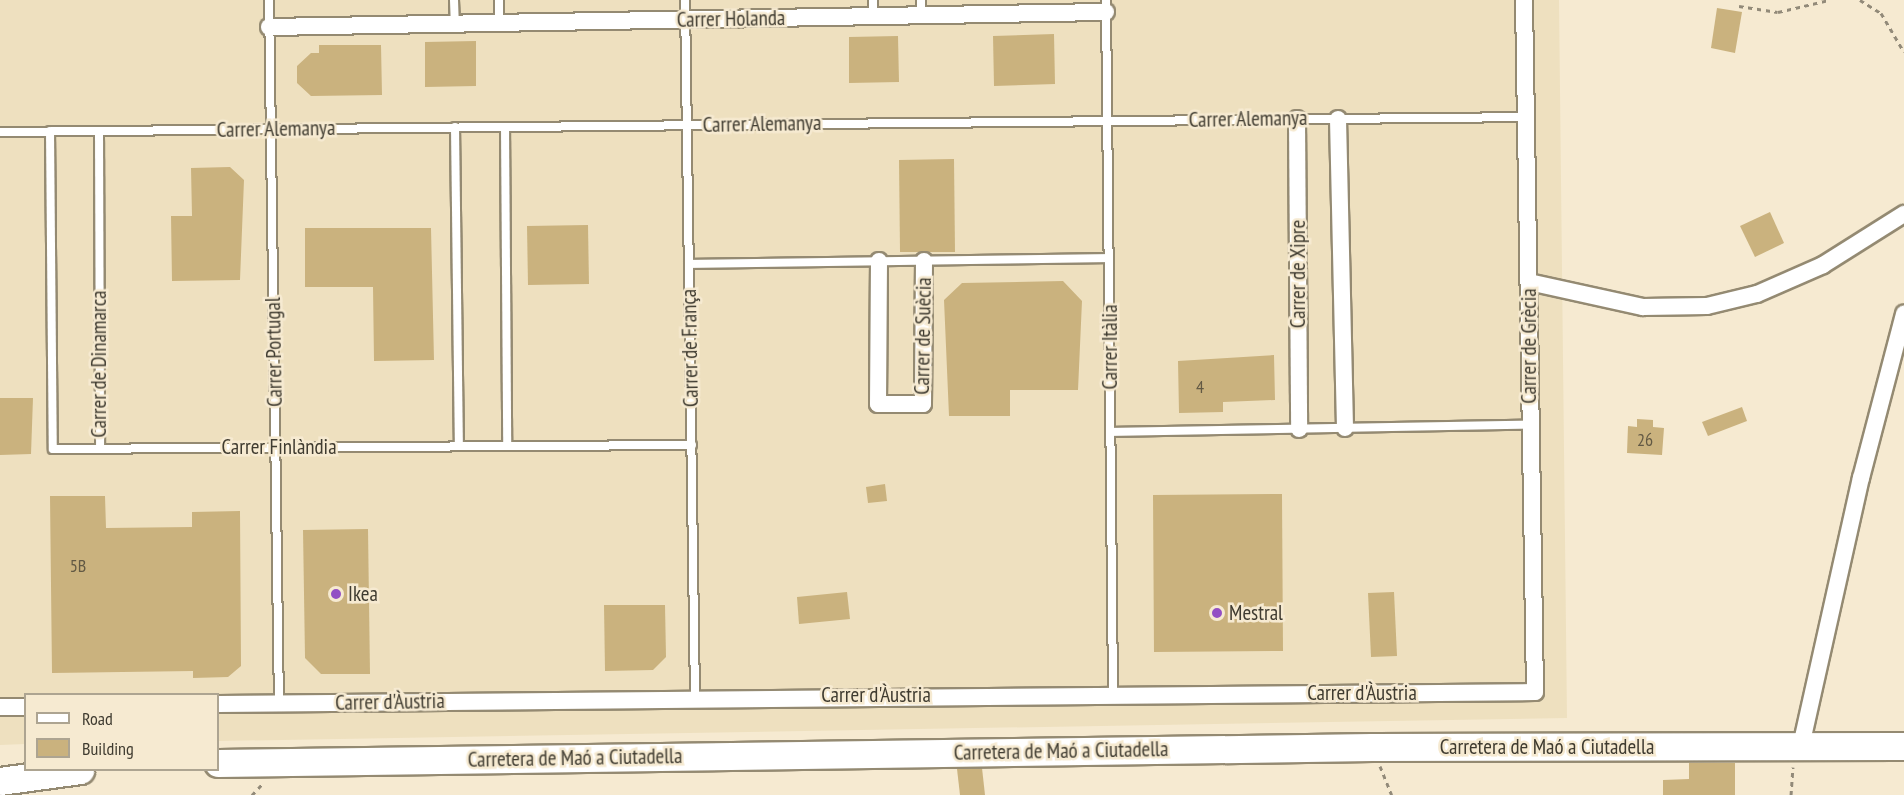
<!DOCTYPE html>
<meta charset="utf-8">
<style>
body{margin:0}
#map{position:relative;width:1904px;height:795px;overflow:hidden;background:#f6ead1;font-family:"PT Sans Narrow",sans-serif}
div>[style]{position:absolute}
.built>*{inset:0;background:#eee0bf}
.building>*{inset:0;background:#cab27e}
.path>*{height:3px;margin-top:-1.5px;transform-origin:0;background:repeating-linear-gradient(90deg,#928a79 0 4.5px,transparent 0 9px)}
.roads{filter:drop-shadow(2px 0 #948a72) drop-shadow(-2px 0 #948a72) drop-shadow(0 2px #948a72) drop-shadow(0 -2px #948a72)}
.lane>*{height:8px;margin:-4px;padding:0 4px;transform-origin:4px;border-radius:4px;background:#fff}
.street>*{height:16px;margin:-8px;padding:0 8px;transform-origin:8px;border-radius:8px;background:#fff}
.primary>*{height:27px;margin:-13.5px;padding:0 13.5px;transform-origin:13.5px;border-radius:13.5px;background:#fff}
.dots>*{width:16px;height:16px;translate:-50% -50%;box-sizing:border-box;border:3px solid #f6ead1;border-radius:50%}
span{translate:-50% -50%;white-space:nowrap;text-align:center;line-height:1.15;-webkit-text-stroke:5px #f6ead1;paint-order:stroke}
.number-label{font-size:18px;color:#625944}
.number-label span{-webkit-text-stroke-width:0}
.street-label{font-size:21px;color:#3f3b30}
.poi-label{font-size:21px;color:#3f3b30}
.left{translate:0 -50%;text-align:left}
.legend{position:absolute;left:24px;top:693px;width:195px;height:78px;box-sizing:border-box;background:#f6ead1;border:2px solid #ada491;margin:0;padding:8px 10px;list-style:none;font-size:18px;color:#3f3b30}
.legend li{display:flex;align-items:center;gap:12px;height:30px}
.legend b{width:30px;border:2px solid #ada491}
</style>
<div id="map">
<div class="built">
<i style="clip-path:polygon(0 0,1559px 0,1567px 718px,218px 741px,218px 694px,26px 694px,25px 744px,0 745px)"></i>
</div>
<div class="building">
<i style="clip-path:polygon(1717px 8px,1742px 12px,1735px 53px,1711px 48px)"></i>
<i style="clip-path:polygon(1054px 34px,1055px 84px,994px 86px,993px 36px)"></i>
<i style="clip-path:polygon(898px 36px,899px 82px,849px 83px,849px 37px)"></i>
<i style="clip-path:polygon(476px 41px,476px 86px,425px 87px,425px 42px)"></i>
<i style="clip-path:polygon(319px 45px,381px 45px,382px 95px,311px 96px,297px 83px,297px 66px,311px 53px,319px 53px)"></i>
<i style="clip-path:polygon(954px 159px,955px 252px,900px 252px,899px 160px)"></i>
<i style="clip-path:polygon(230px 167px,244px 180px,240px 280px,172px 281px,171px 216px,192px 216px,191px 168px)"></i>
<i style="clip-path:polygon(1770px 212px,1784px 243px,1755px 257px,1740px 226px)"></i>
<i style="clip-path:polygon(588px 225px,589px 284px,528px 285px,527px 226px)"></i>
<i style="clip-path:polygon(305px 228px,431px 228px,434px 360px,374px 361px,373px 287px,305px 287px)"></i>
<i style="clip-path:polygon(1063px 281px,1082px 301px,1078px 390px,1010px 390px,1010px 416px,949px 416px,944px 300px,962px 283px)"></i>
<i style="clip-path:polygon(1274px 355px,1275px 400px,1223px 402px,1223px 412px,1179px 413px,1178px 361px)"></i>
<i style="clip-path:polygon(0 398px,33px 398px,31px 454px,0 455px)"></i>
<i style="clip-path:polygon(1742px 407px,1747px 421px,1708px 436px,1702px 422px)"></i>
<i style="clip-path:polygon(1637px 419px,1653px 420px,1653px 427px,1664px 428px,1662px 455px,1627px 453px,1628px 426px,1637px 427px)"></i>
<i style="clip-path:polygon(885px 484px,887px 501px,868px 503px,866px 487px)"></i>
<i style="clip-path:polygon(1282px 494px,1283px 651px,1154px 652px,1153px 495px)"></i>
<i style="clip-path:polygon(50px 496px,105px 496px,106px 528px,192px 527px,192px 512px,240px 511px,241px 666px,228px 677px,193px 678px,193px 671px,52px 673px)"></i>
<i style="clip-path:polygon(368px 529px,370px 674px,321px 674px,305px 658px,303px 530px)"></i>
<i style="clip-path:polygon(847px 592px,850px 619px,799px 624px,797px 597px)"></i>
<i style="clip-path:polygon(1394px 592px,1397px 656px,1371px 657px,1368px 593px)"></i>
<i style="clip-path:polygon(604px 605px,665px 605px,666px 657px,653px 670px,605px 671px)"></i>
<i style="clip-path:polygon(1689px 763px,1735px 763px,1735px 795px,1663px 795px,1663px 780px,1689px 779px)"></i>
<i style="clip-path:polygon(982px 768px,985px 795px,960px 795px,957px 769px)"></i>
</div>
<div class="path">
<i style="left:1860px;top:0;width:25px;rotate:32deg"></i>
<i style="left:1881px;top:13px;width:45px;rotate:59.5deg"></i>
<i style="left:1739px;top:6px;width:39px;rotate:9deg"></i>
<i style="left:1778px;top:12px;width:52px;rotate:-13.2deg"></i>
<i style="left:1380px;top:766px;width:31px;rotate:68deg"></i>
<i style="left:252px;top:795px;width:16px;rotate:-47deg"></i>
<i style="left:1791px;top:795px;width:28px;rotate:-86deg"></i>
</div>
<div class="roads">
<div class="lane">
<i style="left:269px;top:0;width:703px;rotate:89.19deg"></i>
<i style="left:454px;top:0;width:24px;rotate:88deg"></i>
<i style="left:685px;top:0;width:697px;rotate:89.18deg"></i>
<i style="left:873px;top:0;width:16px;rotate:90deg"></i>
<i style="left:921px;top:0;width:15px;rotate:90deg"></i>
<i style="left:1106px;top:0;width:693px;rotate:89.42deg"></i>
<i style="left:499px;top:23px;width:23px;rotate:-90deg"></i>
<i style="left:455px;top:127px;width:319px;rotate:89.3deg"></i>
<i style="left:505px;top:127px;width:319px;rotate:89.6deg"></i>
<i style="left:50px;top:131px;width:318px;rotate:89.5deg"></i>
<i style="left:53px;top:449px;width:639px;rotate:-0.36deg"></i>
<i style="left:99px;top:131px;width:318px;rotate:89.8deg"></i>
<i style="left:0;top:132px;width:1525px;rotate:-0.56deg"></i>
<i style="left:689px;top:264px;width:420px;rotate:-0.8deg"></i>
<i style="left:1111px;top:432px;width:419px;rotate:-1deg"></i>
</div>
<div class="street">
<i style="left:269px;top:27px;width:837px;rotate:-1.03deg"></i>
<i style="left:1297px;top:119px;width:310px;rotate:89.6deg"></i>
<i style="left:1338px;top:119px;width:309px;rotate:88.7deg"></i>
<i style="left:879px;top:261px;width:143px;rotate:90.4deg"></i>
<i style="left:878px;top:404px;width:45px"></i>
<i style="left:923px;top:404px;width:143px;rotate:-89.6deg"></i>
<i style="left:1529px;top:282px;width:117px;rotate:12.4deg"></i>
<i style="left:1643px;top:307px;width:64px;rotate:-0.9deg"></i>
<i style="left:1707px;top:306px;width:51px;rotate:-13.5deg"></i>
<i style="left:1757px;top:294px;width:72px;rotate:-23.7deg"></i>
<i style="left:1823px;top:265px;width:96px;rotate:-32.2deg"></i>
<i style="left:218px;top:704px;width:1317px;rotate:-0.52deg"></i>
<i style="left:1535px;top:692px;width:692px;rotate:-90.91deg"></i>
<i style="left:0;top:707px;width:26px"></i>
<i style="left:1801px;top:746px;width:275px;rotate:-77.4deg"></i>
<i style="left:1861px;top:478px;width:170px;rotate:-75.3deg"></i>
</div>
<div class="primary">
<i style="left:218px;top:763px;width:1154px;rotate:-0.79deg"></i>
<i style="left:1372px;top:747px;width:532px;rotate:-0.11deg"></i>
<i style="left:0;top:781px;width:81px;rotate:-7.8deg"></i>
</div>
</div>
<div class="dots">
<i style="left:336px;top:594px;background:#934fc4"></i>
<i style="left:1217px;top:613px;background:#934fc4"></i>
</div>
<div class="number-label">
<span style="left:1200px;top:387px">4</span>
<span style="left:1645px;top:440px">26</span>
<span style="left:78px;top:566px">5B</span>
</div>
<div class="street-label">
<span style="left:731px;top:19px;rotate:-1deg">Carrer Holanda</span>
<span style="left:1248px;top:119px;rotate:-1deg">Carrer Alemanya</span>
<span style="left:762px;top:124px;rotate:-1deg">Carrer Alemanya</span>
<span style="left:276px;top:129px;rotate:-1deg">Carrer Alemanya</span>
<span style="left:1298px;top:274px;rotate:-90deg">Carrer de Xipre</span>
<span style="left:923px;top:336px;rotate:-89deg">Carrer de Suècia</span>
<span style="left:1529px;top:346px;rotate:-90deg">Carrer de Grècia</span>
<span style="left:1110px;top:347px;rotate:-90deg">Carrer Itàlia</span>
<span style="left:690px;top:348px;rotate:-91deg">Carrer de França</span>
<span style="left:274px;top:352px;rotate:-91deg">Carrer Portugal</span>
<span style="left:99px;top:364px;rotate:-90deg">Carrer de Dinamarca</span>
<span style="left:279px;top:447px">Carrer Finlàndia</span>
<span style="left:1362px;top:693px">Carrer d'Àustria</span>
<span style="left:876px;top:695px">Carrer d'Àustria</span>
<span style="left:390px;top:702px;rotate:-1deg">Carrer d'Àustria</span>
<span style="left:1547px;top:747px">Carretera de Maó a Ciutadella</span>
<span style="left:1061px;top:751px;rotate:-1deg">Carretera de Maó a Ciutadella</span>
<span style="left:575px;top:758px;rotate:-1deg">Carretera de Maó a Ciutadella</span>
</div>
<div class="poi-label">
<span class="left" style="left:348px;top:594px">Ikea</span>
<span class="left" style="left:1229px;top:613px">Mestral</span>
</div>
<ul class="legend">
<li><b style="height:8px;background:#fff"></b>Road</li>
<li><b style="height:16px;background:#cab27e"></b>Building</li>
</ul>
</div>
